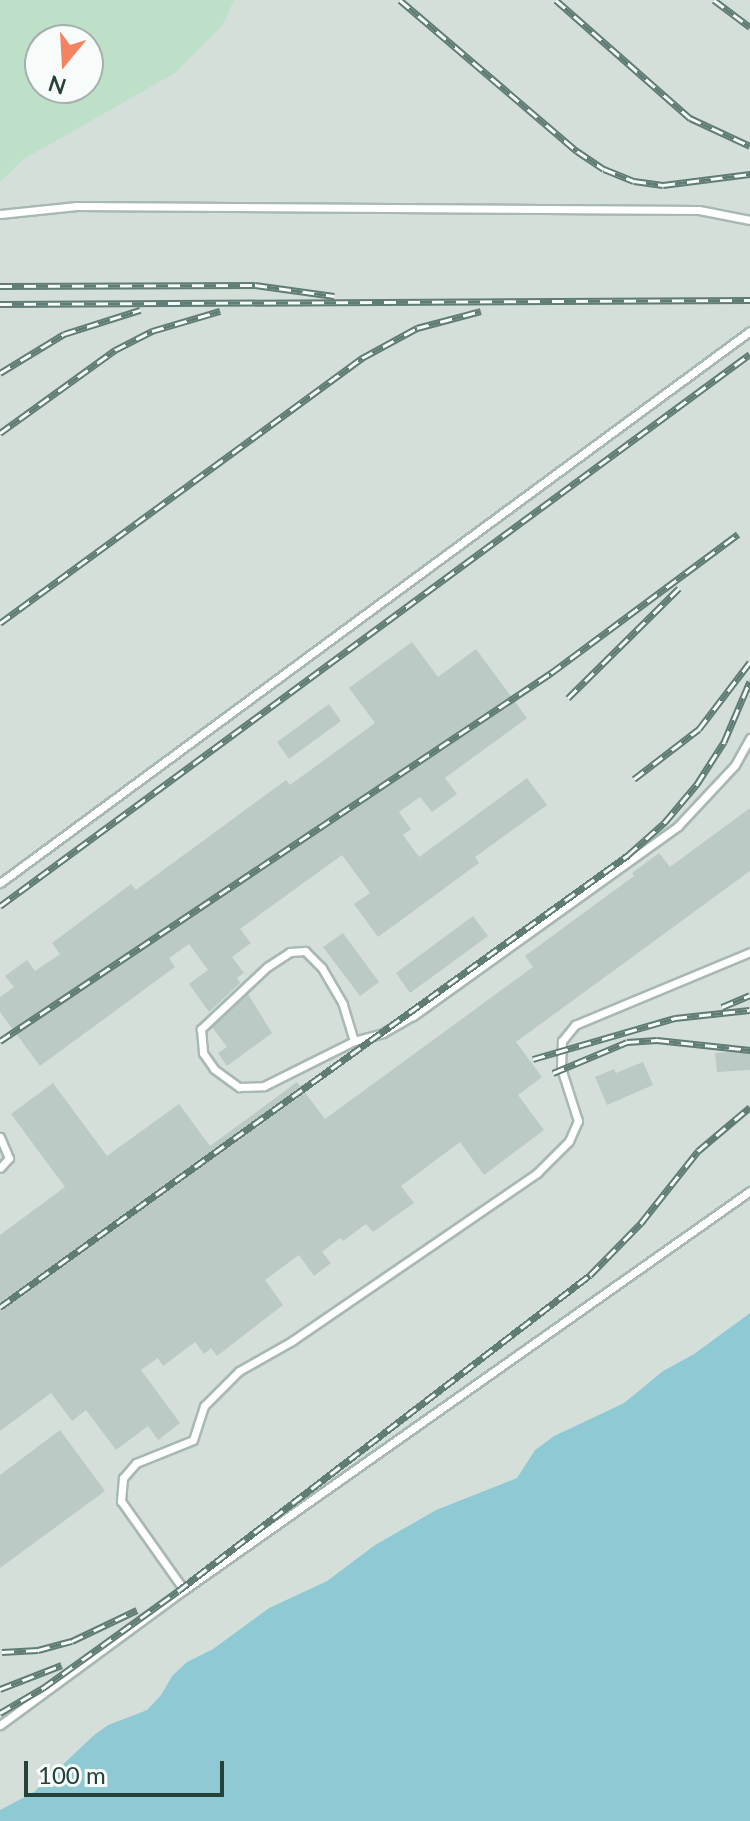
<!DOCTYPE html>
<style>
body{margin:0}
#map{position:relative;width:750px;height:1821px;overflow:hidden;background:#e6efeb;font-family:Lato,sans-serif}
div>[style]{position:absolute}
.built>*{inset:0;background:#d4dfda}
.green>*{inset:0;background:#bfe0c8}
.water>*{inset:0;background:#8ec9d4}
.building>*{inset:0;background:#bbcac4}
.roads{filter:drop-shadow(2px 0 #a8b8b2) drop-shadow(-2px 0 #a8b8b2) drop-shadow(0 2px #a8b8b2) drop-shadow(0 -2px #a8b8b2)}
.lane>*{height:7px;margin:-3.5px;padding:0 3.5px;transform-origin:3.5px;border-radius:3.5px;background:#fff}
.rail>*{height:7px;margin-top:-3.5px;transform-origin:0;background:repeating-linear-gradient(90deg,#f7fbf9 0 12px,#5f7d75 0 24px);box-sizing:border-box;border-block:2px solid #5f7d75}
span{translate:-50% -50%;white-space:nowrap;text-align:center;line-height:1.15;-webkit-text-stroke:6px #f7fbf9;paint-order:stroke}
.north{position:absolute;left:24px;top:24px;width:80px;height:80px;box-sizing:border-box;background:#f7fbf9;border:2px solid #a3b1ad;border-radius:50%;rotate:198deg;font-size:22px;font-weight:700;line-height:32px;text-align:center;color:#24423a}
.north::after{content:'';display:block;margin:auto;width:28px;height:36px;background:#f4845f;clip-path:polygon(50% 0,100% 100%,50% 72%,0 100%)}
.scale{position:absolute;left:24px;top:1761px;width:200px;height:36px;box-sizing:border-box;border:4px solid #24423a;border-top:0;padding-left:10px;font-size:24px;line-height:28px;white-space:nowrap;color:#24423a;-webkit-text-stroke:6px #f7fbf9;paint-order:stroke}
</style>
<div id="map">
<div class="built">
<i style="clip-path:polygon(evenodd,0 0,750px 0,750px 1313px,694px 1354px,663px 1371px,624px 1403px,554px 1436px,535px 1450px,517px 1478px,436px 1510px,375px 1545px,327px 1581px,269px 1608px,213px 1649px,187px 1662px,172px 1676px,161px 1695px,147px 1710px,108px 1725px,34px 1792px,0 1810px,0 0,40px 40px,88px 40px,88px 88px,40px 88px,40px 40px)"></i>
</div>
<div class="green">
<i style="clip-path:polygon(evenodd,0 0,234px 0,223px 25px,175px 73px,24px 159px,0 182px,0 0,40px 40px,88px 40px,88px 88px,40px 88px,40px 40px)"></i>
</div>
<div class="water">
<i style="clip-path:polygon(750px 1313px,750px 1821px,0 1821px,0 1810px,34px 1792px,93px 1736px,108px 1725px,147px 1710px,161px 1695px,172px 1676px,187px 1662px,213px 1649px,269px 1608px,327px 1581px,375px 1545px,436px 1510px,517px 1478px,535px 1450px,554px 1436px,624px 1403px,663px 1371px,694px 1354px)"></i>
</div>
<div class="building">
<i style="clip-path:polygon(412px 642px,438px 677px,476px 649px,527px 718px,445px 778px,457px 794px,432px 812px,420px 797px,399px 812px,411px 829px,403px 835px,419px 857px,527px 778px,547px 805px,475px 857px,479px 863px,378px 937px,354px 904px,370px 893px,342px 855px,240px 929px,251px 943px,232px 957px,244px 973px,237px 978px,240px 983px,209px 1012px,189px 984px,208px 970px,189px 944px,169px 958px,175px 967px,40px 1066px,0 1012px,0 997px,14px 987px,5px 976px,27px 960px,35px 971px,60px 954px,52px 943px,131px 884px,136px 890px,286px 780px,290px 785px,375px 723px,349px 688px)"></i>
<i style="clip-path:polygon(329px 704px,341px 721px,289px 759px,277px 742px)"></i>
<i style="clip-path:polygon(750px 808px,750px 871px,516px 1042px,542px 1077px,518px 1095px,544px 1130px,484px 1175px,460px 1142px,401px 1186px,414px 1203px,373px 1232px,366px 1224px,343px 1241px,340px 1238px,322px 1252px,331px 1263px,314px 1276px,299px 1255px,265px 1280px,283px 1305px,217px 1356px,211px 1348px,204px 1354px,195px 1342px,163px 1366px,158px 1358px,141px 1370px,180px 1423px,158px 1440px,148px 1426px,116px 1450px,86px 1410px,72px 1421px,51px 1393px,0 1431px,0 1235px,65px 1187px,11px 1114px,53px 1083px,107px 1156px,179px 1104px,210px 1146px,297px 1082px,325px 1119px,533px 967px,525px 956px,634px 876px,632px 873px,659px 853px,670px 867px)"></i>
<i style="clip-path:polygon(473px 916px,488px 936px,410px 993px,396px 973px)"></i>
<i style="clip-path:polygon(343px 933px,379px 982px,360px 996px,323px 947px)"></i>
<i style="clip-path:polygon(248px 994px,272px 1033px,227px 1066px,218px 1053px,227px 1047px,212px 1027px)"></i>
<i style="clip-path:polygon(750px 1050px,750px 1070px,717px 1072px,715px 1053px)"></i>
<i style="clip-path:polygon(643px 1062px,653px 1085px,607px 1105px,595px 1077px,614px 1069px,616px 1073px)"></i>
<i style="clip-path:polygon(60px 1430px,105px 1491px,0 1568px,0 1475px)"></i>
</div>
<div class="roads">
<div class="lane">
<i style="left:0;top:214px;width:77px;rotate:-5.9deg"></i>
<i style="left:77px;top:206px;width:622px;rotate:0.37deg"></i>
<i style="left:699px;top:210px;width:52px;rotate:11.1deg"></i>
<i style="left:0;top:883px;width:931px;rotate:-36.35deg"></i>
<i style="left:354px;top:1041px;width:39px;rotate:-107deg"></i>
<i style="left:343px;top:1004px;width:42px;rotate:-120.3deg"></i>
<i style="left:322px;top:968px;width:24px;rotate:-135deg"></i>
<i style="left:305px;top:951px;width:15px;rotate:176deg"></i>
<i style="left:290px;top:952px;width:27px;rotate:147deg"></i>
<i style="left:267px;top:967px;width:91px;rotate:136.8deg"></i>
<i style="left:201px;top:1029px;width:24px;rotate:85deg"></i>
<i style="left:203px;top:1053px;width:19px;rotate:55deg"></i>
<i style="left:214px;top:1069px;width:31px;rotate:36deg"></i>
<i style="left:239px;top:1087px;width:25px;rotate:-2deg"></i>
<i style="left:264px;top:1086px;width:101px;rotate:-26.6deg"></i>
<i style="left:354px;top:1041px;width:30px;rotate:-15deg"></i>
<i style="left:383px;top:1033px;width:34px;rotate:-30deg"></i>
<i style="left:413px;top:1016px;width:326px;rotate:-35.6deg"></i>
<i style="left:678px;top:826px;width:83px;rotate:-46.9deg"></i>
<i style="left:735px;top:765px;width:31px;rotate:-61deg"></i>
<i style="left:0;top:1137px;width:23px;rotate:67deg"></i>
<i style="left:9px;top:1158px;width:13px;rotate:132deg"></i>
<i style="left:184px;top:1590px;width:109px;rotate:-125.3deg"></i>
<i style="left:121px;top:1501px;width:23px;rotate:-85deg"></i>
<i style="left:123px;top:1478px;width:20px;rotate:-49deg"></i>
<i style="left:136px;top:1463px;width:61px;rotate:-22deg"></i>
<i style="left:193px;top:1440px;width:36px;rotate:-72deg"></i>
<i style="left:204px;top:1406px;width:49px;rotate:-45deg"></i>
<i style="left:239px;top:1371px;width:61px;rotate:-29.5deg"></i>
<i style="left:292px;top:1341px;width:297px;rotate:-34.4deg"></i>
<i style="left:537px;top:1173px;width:45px;rotate:-45deg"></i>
<i style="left:569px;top:1141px;width:22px;rotate:-66deg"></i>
<i style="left:578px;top:1121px;width:56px;rotate:-107.8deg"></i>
<i style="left:561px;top:1068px;width:27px;rotate:-88deg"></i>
<i style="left:562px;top:1041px;width:21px;rotate:-51deg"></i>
<i style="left:575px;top:1025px;width:190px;rotate:-22.6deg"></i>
<i style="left:0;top:1725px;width:228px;rotate:-36.3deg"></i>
<i style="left:184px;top:1590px;width:693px;rotate:-35.18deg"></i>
</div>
</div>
<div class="rail">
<i style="left:400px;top:0;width:233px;rotate:40.5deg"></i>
<i style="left:577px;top:151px;width:32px;rotate:34deg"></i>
<i style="left:604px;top:169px;width:32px;rotate:22deg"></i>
<i style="left:634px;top:181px;width:29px;rotate:8deg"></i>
<i style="left:663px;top:185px;width:88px;rotate:-7.2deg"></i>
<i style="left:556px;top:0;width:179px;rotate:41.4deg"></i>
<i style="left:690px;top:118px;width:66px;rotate:25deg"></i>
<i style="left:714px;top:0;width:45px;rotate:36.9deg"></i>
<i style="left:0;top:286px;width:255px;rotate:-0.2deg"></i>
<i style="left:255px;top:285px;width:80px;rotate:7.9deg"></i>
<i style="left:0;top:304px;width:750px;rotate:-0.31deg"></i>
<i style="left:0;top:373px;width:75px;rotate:-31.4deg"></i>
<i style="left:64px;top:334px;width:80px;rotate:-17.5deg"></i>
<i style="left:0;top:433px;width:142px;rotate:-35.8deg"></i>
<i style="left:115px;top:350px;width:42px;rotate:-27.2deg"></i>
<i style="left:152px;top:331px;width:71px;rotate:-16.4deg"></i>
<i style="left:0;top:623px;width:449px;rotate:-36.2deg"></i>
<i style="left:362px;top:358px;width:63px;rotate:-28.6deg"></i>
<i style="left:417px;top:328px;width:66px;rotate:-14.9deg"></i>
<i style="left:568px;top:698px;width:156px;rotate:-44.7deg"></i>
<i style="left:634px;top:779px;width:82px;rotate:-37.6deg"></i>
<i style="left:699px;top:729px;width:84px;rotate:-52.7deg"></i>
<i style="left:0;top:906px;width:931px;rotate:-36.35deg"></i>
<i style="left:722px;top:1007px;width:30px;rotate:-23deg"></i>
<i style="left:0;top:1041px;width:663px;rotate:-33.74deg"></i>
<i style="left:551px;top:673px;width:233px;rotate:-36.6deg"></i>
<i style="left:533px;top:1059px;width:148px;rotate:-16.1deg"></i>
<i style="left:675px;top:1018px;width:75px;rotate:-6.1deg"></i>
<i style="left:553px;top:1073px;width:80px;rotate:-22.7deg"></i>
<i style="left:627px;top:1042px;width:30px;rotate:-4deg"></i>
<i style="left:657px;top:1040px;width:94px;rotate:6.1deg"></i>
<i style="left:0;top:1307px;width:774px;rotate:-35.74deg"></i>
<i style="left:628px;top:855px;width:50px;rotate:-41.7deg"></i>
<i style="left:665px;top:822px;width:50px;rotate:-49.9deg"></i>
<i style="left:697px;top:784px;width:50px;rotate:-57.3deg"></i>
<i style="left:724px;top:742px;width:66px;rotate:-66.9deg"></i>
<i style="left:2px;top:1652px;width:36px;rotate:-3deg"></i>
<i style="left:38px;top:1650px;width:35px;rotate:-15deg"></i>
<i style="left:72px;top:1641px;width:72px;rotate:-25.5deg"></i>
<i style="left:0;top:1689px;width:66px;rotate:-21.2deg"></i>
<i style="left:0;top:1713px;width:50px;rotate:-30.2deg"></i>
<i style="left:43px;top:1688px;width:166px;rotate:-35.7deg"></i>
<i style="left:178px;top:1591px;width:519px;rotate:-37.49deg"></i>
<i style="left:590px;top:1275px;width:73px;rotate:-45.6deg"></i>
<i style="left:641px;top:1223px;width:92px;rotate:-51.6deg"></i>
<i style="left:698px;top:1151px;width:68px;rotate:-40.2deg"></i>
</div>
<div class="north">N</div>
<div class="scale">100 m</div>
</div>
